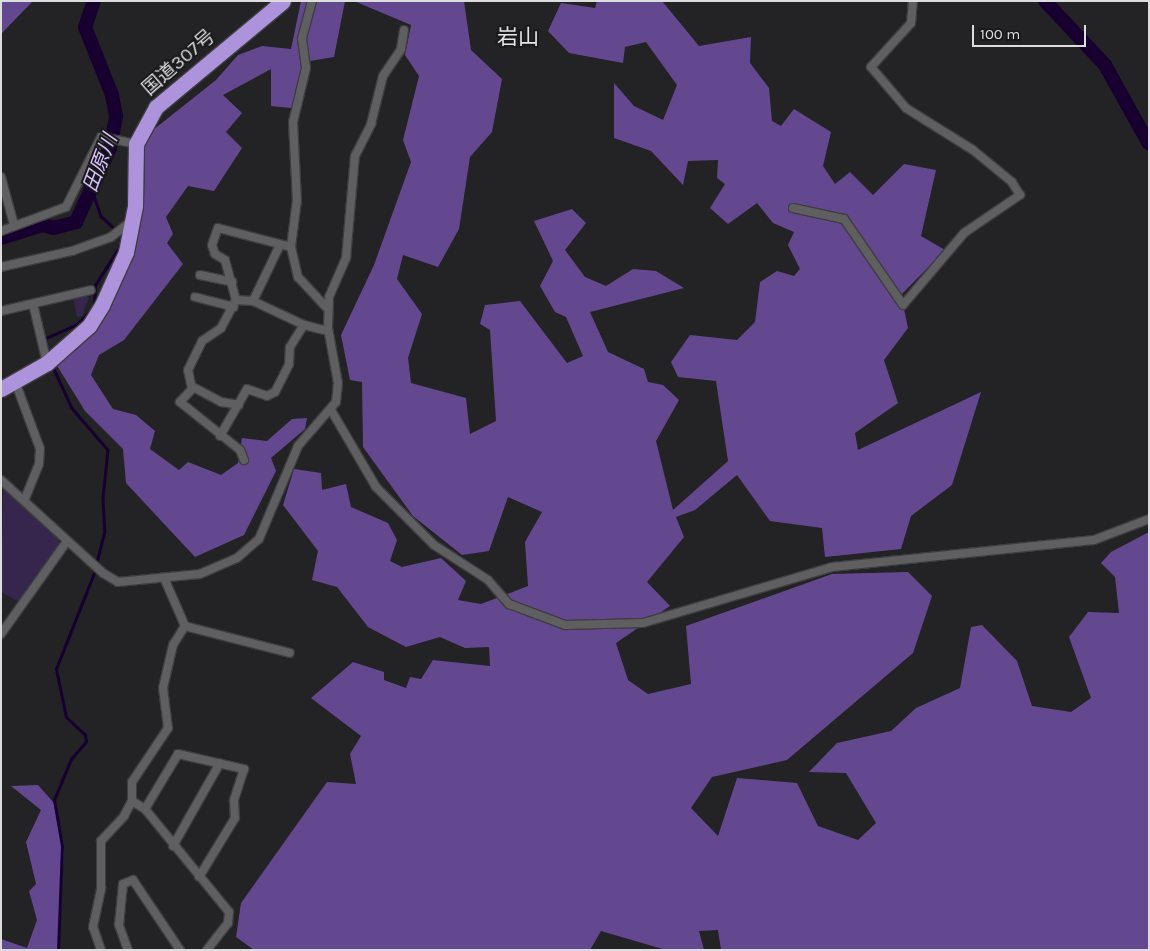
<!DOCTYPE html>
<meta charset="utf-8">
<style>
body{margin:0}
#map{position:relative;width:1150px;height:951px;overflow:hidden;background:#232225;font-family:Karla,"Noto Sans JP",sans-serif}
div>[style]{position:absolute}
.green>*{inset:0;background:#36264d}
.forest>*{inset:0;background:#64488f}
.stream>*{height:2.5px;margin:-1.25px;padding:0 1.25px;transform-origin:1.25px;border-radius:1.25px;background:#170030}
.river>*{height:14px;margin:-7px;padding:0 7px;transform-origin:7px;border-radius:7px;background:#170030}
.roads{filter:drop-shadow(1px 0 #3e3e40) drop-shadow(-1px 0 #3e3e40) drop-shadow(0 1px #3e3e40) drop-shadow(0 -1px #3e3e40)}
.street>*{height:8px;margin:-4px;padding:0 4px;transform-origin:4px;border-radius:4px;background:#5f5e61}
.highway>*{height:15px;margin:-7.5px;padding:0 7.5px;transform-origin:7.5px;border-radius:7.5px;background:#ad92dc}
span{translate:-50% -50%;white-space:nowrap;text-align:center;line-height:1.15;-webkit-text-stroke:4px #1a191b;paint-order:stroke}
.street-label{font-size:19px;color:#dddcde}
.water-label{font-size:20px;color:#d7c1ff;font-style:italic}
.quarter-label{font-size:21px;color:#e5e4e7}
.frame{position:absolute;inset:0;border:2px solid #dddcde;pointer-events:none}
.scale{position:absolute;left:972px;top:25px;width:114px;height:22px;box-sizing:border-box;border:2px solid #dddcde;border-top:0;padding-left:6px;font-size:15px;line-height:18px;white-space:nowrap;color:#dddcde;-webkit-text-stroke:4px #1a191b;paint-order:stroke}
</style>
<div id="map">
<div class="green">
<i style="clip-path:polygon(73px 297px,89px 297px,82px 316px,77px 317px)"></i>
<i style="clip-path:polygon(3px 488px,58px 539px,59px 545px,19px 602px,1px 592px)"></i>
</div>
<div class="forest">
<i style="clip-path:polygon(1px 1px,33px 1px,1px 34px)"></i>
<i style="clip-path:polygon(301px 1px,345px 1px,334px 57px,310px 61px,291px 108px,271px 106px,271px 69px,223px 95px,242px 113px,226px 132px,242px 148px,214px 191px,188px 186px,166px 217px,173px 234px,167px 243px,183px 264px,124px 340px,99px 355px,91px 375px,113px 409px,136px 415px,155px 431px,150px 449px,179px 470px,188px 462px,221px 475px,238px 463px,242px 438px,267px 441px,292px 419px,307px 418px,305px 429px,271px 458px,276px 471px,244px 535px,195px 557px,126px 483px,123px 449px,85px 411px,56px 364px,103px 316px,138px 226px,143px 148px,153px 130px,216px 80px,238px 55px,262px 46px,291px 49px)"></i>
<i style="clip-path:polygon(354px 1px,464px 1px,471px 50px,502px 79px,492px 132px,470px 157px,459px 229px,438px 267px,403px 255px,397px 279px,422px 314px,408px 358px,411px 383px,466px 398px,470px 434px,496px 421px,490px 330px,480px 324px,485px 305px,520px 301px,567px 363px,583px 356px,566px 317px,555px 312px,540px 286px,553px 261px,534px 221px,572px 209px,586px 223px,565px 250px,585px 277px,606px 286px,633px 269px,656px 271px,684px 288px,590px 312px,608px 352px,644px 369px,648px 382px,663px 385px,679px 400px,656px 441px,673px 510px,728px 461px,716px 381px,678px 377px,671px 362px,690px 335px,737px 340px,755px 322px,760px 282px,777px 271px,794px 276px,800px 269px,788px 245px,794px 232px,773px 223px,757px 203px,728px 224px,710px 208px,725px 184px,717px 178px,718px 160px,688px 161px,683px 185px,651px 151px,614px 138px,614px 83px,634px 106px,663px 120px,677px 85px,646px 42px,625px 47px,623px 63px,569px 53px,548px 31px,561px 3px,595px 8px,597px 1px,662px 1px,699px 46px,751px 37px,750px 63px,769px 88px,772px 121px,781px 126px,794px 109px,831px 132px,823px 166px,835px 184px,850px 172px,873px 195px,904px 164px,936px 170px,921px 236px,945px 250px,901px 295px,908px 328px,884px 360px,898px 403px,855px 433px,858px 450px,981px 392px,952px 485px,911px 516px,901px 549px,825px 557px,822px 528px,770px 521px,737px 475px,695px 510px,676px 517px,684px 537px,647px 582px,670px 606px,616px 643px,628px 680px,648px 694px,691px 684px,686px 626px,832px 574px,908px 572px,932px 596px,913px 653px,787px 760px,712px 777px,691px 808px,718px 836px,737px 778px,797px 783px,818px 826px,858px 840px,876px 823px,846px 773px,809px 772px,837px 743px,891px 731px,916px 708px,960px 688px,971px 627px,982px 625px,1017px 661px,1032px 706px,1071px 712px,1091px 698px,1069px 637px,1088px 612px,1119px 613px,1115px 577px,1101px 563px,1111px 552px,1149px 532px,1149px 950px,721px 950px,718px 930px,699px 931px,704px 950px,666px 950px,601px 931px,590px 950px,254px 950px,236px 937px,241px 903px,327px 782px,356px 784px,350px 754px,361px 736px,311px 698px,353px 662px,384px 672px,384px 680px,406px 688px,410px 677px,421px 679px,433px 660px,490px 666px,489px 647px,465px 648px,440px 637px,406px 647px,368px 627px,337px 587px,312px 580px,318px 551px,283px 505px,294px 469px,321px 473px,322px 490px,346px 484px,351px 507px,388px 523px,397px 540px,390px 561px,402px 567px,441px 558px,466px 581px,458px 600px,481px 604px,528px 586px,525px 542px,542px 512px,508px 497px,489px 551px,462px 555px,413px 516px,363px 447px,362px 382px,350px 380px,341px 335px,374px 265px,411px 162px,403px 140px,419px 76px,405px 55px,411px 25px)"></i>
<i style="clip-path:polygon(38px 785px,54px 803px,64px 846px,59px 950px,1px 950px,1px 939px,27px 948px,37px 920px,29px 891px,36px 884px,26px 842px,41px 810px,11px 786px)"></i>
</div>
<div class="stream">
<i style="left:92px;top:190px;width:28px;rotate:71deg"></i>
<i style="left:101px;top:216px;width:22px;rotate:43deg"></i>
<i style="left:94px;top:305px;width:20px;rotate:-87deg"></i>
<i style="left:95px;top:285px;width:46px;rotate:-57.3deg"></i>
<i style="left:44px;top:339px;width:36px;rotate:-24deg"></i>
<i style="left:77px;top:324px;width:17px;rotate:-45deg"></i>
<i style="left:53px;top:367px;width:45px;rotate:65.1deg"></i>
<i style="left:72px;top:408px;width:55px;rotate:49.4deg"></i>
<i style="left:108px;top:450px;width:48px;rotate:95.9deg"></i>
<i style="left:103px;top:498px;width:33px;rotate:87deg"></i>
<i style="left:105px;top:531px;width:32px;rotate:104deg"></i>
<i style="left:58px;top:950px;width:104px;rotate:-87.8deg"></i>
<i style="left:62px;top:846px;width:47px;rotate:-99.9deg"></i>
<i style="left:54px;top:800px;width:44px;rotate:-67.5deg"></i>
<i style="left:71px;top:759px;width:23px;rotate:-49deg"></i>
<i style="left:86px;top:742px;width:7px;rotate:-98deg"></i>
<i style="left:85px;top:735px;width:26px;rotate:-137deg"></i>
<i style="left:66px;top:717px;width:49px;rotate:-101.8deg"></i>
<i style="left:56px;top:669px;width:103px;rotate:-68.4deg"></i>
</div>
<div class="river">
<i style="left:1045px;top:1px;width:88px;rotate:46.8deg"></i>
<i style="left:1105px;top:65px;width:90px;rotate:60.9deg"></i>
<i style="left:1px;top:238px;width:43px;rotate:-17.6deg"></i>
<i style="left:42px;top:225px;width:12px;rotate:14deg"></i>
<i style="left:54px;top:228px;width:23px;rotate:-15deg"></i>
<i style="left:76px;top:222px;width:81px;rotate:-65.3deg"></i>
<i style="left:110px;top:148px;width:33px;rotate:-79deg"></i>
<i style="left:116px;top:116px;width:21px;rotate:-101deg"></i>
<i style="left:112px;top:95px;width:73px;rotate:-111.7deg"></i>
<i style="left:85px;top:27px;width:28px;rotate:-71deg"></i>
</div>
<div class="roads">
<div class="street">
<i style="left:312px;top:1px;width:39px;rotate:105deg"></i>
<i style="left:302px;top:39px;width:29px;rotate:82deg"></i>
<i style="left:306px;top:68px;width:56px;rotate:103.5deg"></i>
<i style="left:293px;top:122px;width:78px;rotate:87.1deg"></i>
<i style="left:297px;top:200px;width:47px;rotate:97.3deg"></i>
<i style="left:291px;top:247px;width:31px;rotate:77deg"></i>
<i style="left:298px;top:277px;width:42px;rotate:46.9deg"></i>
<i style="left:1px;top:177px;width:50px;rotate:74.8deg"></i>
<i style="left:793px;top:208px;width:52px;rotate:12.2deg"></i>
<i style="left:844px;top:219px;width:104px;rotate:55.5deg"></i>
<i style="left:903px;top:305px;width:94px;rotate:-49.7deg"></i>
<i style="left:964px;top:233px;width:68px;rotate:-34.2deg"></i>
<i style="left:1020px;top:195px;width:15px;rotate:-122deg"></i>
<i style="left:1012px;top:182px;width:50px;rotate:-140.6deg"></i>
<i style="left:973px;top:150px;width:79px;rotate:-147.9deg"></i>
<i style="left:906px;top:108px;width:54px;rotate:-130.5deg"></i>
<i style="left:871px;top:67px;width:59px;rotate:-47.7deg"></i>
<i style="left:911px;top:23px;width:22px;rotate:-85deg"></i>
<i style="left:1px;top:231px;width:69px;rotate:-20.3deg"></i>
<i style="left:66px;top:207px;width:78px;rotate:-63.4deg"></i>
<i style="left:101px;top:137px;width:36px;rotate:11deg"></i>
<i style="left:1px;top:267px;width:73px;rotate:-12.7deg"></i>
<i style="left:72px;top:251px;width:41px;rotate:-19.7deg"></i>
<i style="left:111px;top:237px;width:24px;rotate:-38deg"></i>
<i style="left:200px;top:275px;width:33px;rotate:12deg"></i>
<i style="left:195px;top:297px;width:40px;rotate:14.4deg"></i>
<i style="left:236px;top:300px;width:17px;rotate:3deg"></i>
<i style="left:253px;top:301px;width:56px;rotate:25.2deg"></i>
<i style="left:304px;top:325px;width:25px;rotate:14deg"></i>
<i style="left:253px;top:301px;width:62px;rotate:-64.3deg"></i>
<i style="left:33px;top:304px;width:61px;rotate:76.7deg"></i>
<i style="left:1px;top:311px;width:92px;rotate:-13.1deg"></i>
<i style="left:16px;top:384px;width:69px;rotate:69.7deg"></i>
<i style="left:40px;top:449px;width:15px;rotate:94deg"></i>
<i style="left:39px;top:464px;width:38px;rotate:112deg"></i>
<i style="left:193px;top:387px;width:32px;rotate:28deg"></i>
<i style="left:221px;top:402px;width:18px;rotate:9deg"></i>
<i style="left:331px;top:410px;width:89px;rotate:59.7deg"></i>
<i style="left:376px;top:487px;width:82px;rotate:45deg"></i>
<i style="left:434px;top:545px;width:64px;rotate:32.9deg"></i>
<i style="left:488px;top:580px;width:32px;rotate:49deg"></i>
<i style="left:509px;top:604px;width:60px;rotate:20.6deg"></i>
<i style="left:565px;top:625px;width:78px;rotate:-1.5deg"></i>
<i style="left:643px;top:623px;width:197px;rotate:-16.5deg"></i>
<i style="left:832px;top:567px;width:263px;rotate:-5.9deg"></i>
<i style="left:1094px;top:540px;width:59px;rotate:-20.9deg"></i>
<i style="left:220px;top:436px;width:54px;rotate:-60.1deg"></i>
<i style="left:247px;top:389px;width:21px;rotate:19deg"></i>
<i style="left:267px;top:396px;width:9px;rotate:-27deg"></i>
<i style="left:275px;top:392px;width:31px;rotate:-63deg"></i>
<i style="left:289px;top:364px;width:17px;rotate:-87deg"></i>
<i style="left:290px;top:347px;width:26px;rotate:-58deg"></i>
<i style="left:244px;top:460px;width:11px;rotate:-112deg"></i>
<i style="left:240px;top:450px;width:77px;rotate:-141.3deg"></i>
<i style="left:180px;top:402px;width:18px;rotate:-47deg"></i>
<i style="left:192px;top:389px;width:19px;rotate:-102deg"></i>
<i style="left:188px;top:370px;width:32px;rotate:-64deg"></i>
<i style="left:202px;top:341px;width:23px;rotate:-34deg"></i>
<i style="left:221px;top:328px;width:32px;rotate:-62deg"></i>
<i style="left:236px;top:300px;width:41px;rotate:-105.4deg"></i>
<i style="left:225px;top:260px;width:12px;rotate:-149deg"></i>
<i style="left:215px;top:254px;width:9px;rotate:-108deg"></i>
<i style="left:212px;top:245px;width:18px;rotate:-71deg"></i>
<i style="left:218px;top:228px;width:75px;rotate:14.6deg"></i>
<i style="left:1px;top:480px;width:138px;rotate:42.4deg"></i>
<i style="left:103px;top:573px;width:17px;rotate:31deg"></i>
<i style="left:118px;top:582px;width:82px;rotate:-5.6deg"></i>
<i style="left:200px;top:574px;width:40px;rotate:-23.4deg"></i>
<i style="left:237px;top:558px;width:29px;rotate:-41deg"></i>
<i style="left:259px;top:539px;width:101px;rotate:-67.2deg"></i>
<i style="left:298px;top:446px;width:58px;rotate:-49.2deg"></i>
<i style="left:336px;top:402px;width:19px;rotate:-84deg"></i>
<i style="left:338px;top:383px;width:56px;rotate:-100.3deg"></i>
<i style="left:328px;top:328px;width:31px;rotate:-88deg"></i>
<i style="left:329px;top:297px;width:43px;rotate:-66.4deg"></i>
<i style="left:346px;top:258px;width:102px;rotate:-85deg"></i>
<i style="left:355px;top:156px;width:36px;rotate:-63deg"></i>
<i style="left:371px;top:124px;width:49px;rotate:-76deg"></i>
<i style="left:383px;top:76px;width:32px;rotate:-56deg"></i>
<i style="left:401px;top:49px;width:19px;rotate:-81deg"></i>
<i style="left:185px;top:626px;width:108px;rotate:14.4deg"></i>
<i style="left:1px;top:634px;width:114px;rotate:-54.6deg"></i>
<i style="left:132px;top:801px;width:15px;rotate:32deg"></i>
<i style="left:145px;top:809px;width:133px;rotate:50.8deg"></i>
<i style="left:229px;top:912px;width:11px;rotate:95deg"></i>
<i style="left:228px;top:923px;width:34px;rotate:128deg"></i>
<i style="left:145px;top:809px;width:64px;rotate:-59deg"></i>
<i style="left:178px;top:754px;width:68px;rotate:12.8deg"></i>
<i style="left:244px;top:769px;width:33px;rotate:108deg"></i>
<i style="left:234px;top:800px;width:18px;rotate:87deg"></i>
<i style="left:235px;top:818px;width:69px;rotate:121.4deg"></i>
<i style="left:173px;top:846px;width:95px;rotate:-60.5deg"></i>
<i style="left:101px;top:950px;width:24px;rotate:-109deg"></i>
<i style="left:93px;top:927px;width:40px;rotate:-78deg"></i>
<i style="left:101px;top:888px;width:47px;rotate:-90deg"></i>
<i style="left:101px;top:841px;width:34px;rotate:-47deg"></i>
<i style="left:124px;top:816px;width:17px;rotate:-62deg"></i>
<i style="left:132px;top:801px;width:19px;rotate:-90deg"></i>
<i style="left:132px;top:782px;width:65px;rotate:-56.3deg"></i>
<i style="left:168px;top:728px;width:40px;rotate:-97.1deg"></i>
<i style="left:163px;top:688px;width:44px;rotate:-76.9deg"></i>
<i style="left:173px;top:645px;width:22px;rotate:-58deg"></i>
<i style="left:185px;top:626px;width:50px;rotate:-113.5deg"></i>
<i style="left:128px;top:950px;width:27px;rotate:-110deg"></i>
<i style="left:119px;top:925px;width:41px;rotate:-84.4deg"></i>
<i style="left:123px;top:884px;width:11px;rotate:-22deg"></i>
<i style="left:133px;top:880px;width:84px;rotate:56.1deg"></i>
</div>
<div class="highway">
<i style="left:1px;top:389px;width:53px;rotate:-29.5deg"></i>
<i style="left:47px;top:363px;width:56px;rotate:-41.4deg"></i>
<i style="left:89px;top:326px;width:25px;rotate:-58deg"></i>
<i style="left:102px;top:305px;width:58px;rotate:-65.6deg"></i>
<i style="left:126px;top:252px;width:47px;rotate:-78.9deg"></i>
<i style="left:135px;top:206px;width:62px;rotate:-89.1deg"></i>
<i style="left:136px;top:144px;width:42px;rotate:-61.6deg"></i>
<i style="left:156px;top:107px;width:165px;rotate:-39.8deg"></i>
</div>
</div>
<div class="street-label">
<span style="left:179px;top:63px;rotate:-41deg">国道307号</span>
</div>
<div class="water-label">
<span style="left:100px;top:163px;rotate:-69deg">田原川</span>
</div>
<div class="quarter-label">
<span style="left:518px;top:37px">岩山</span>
</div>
<div class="frame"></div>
<div class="scale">100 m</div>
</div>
